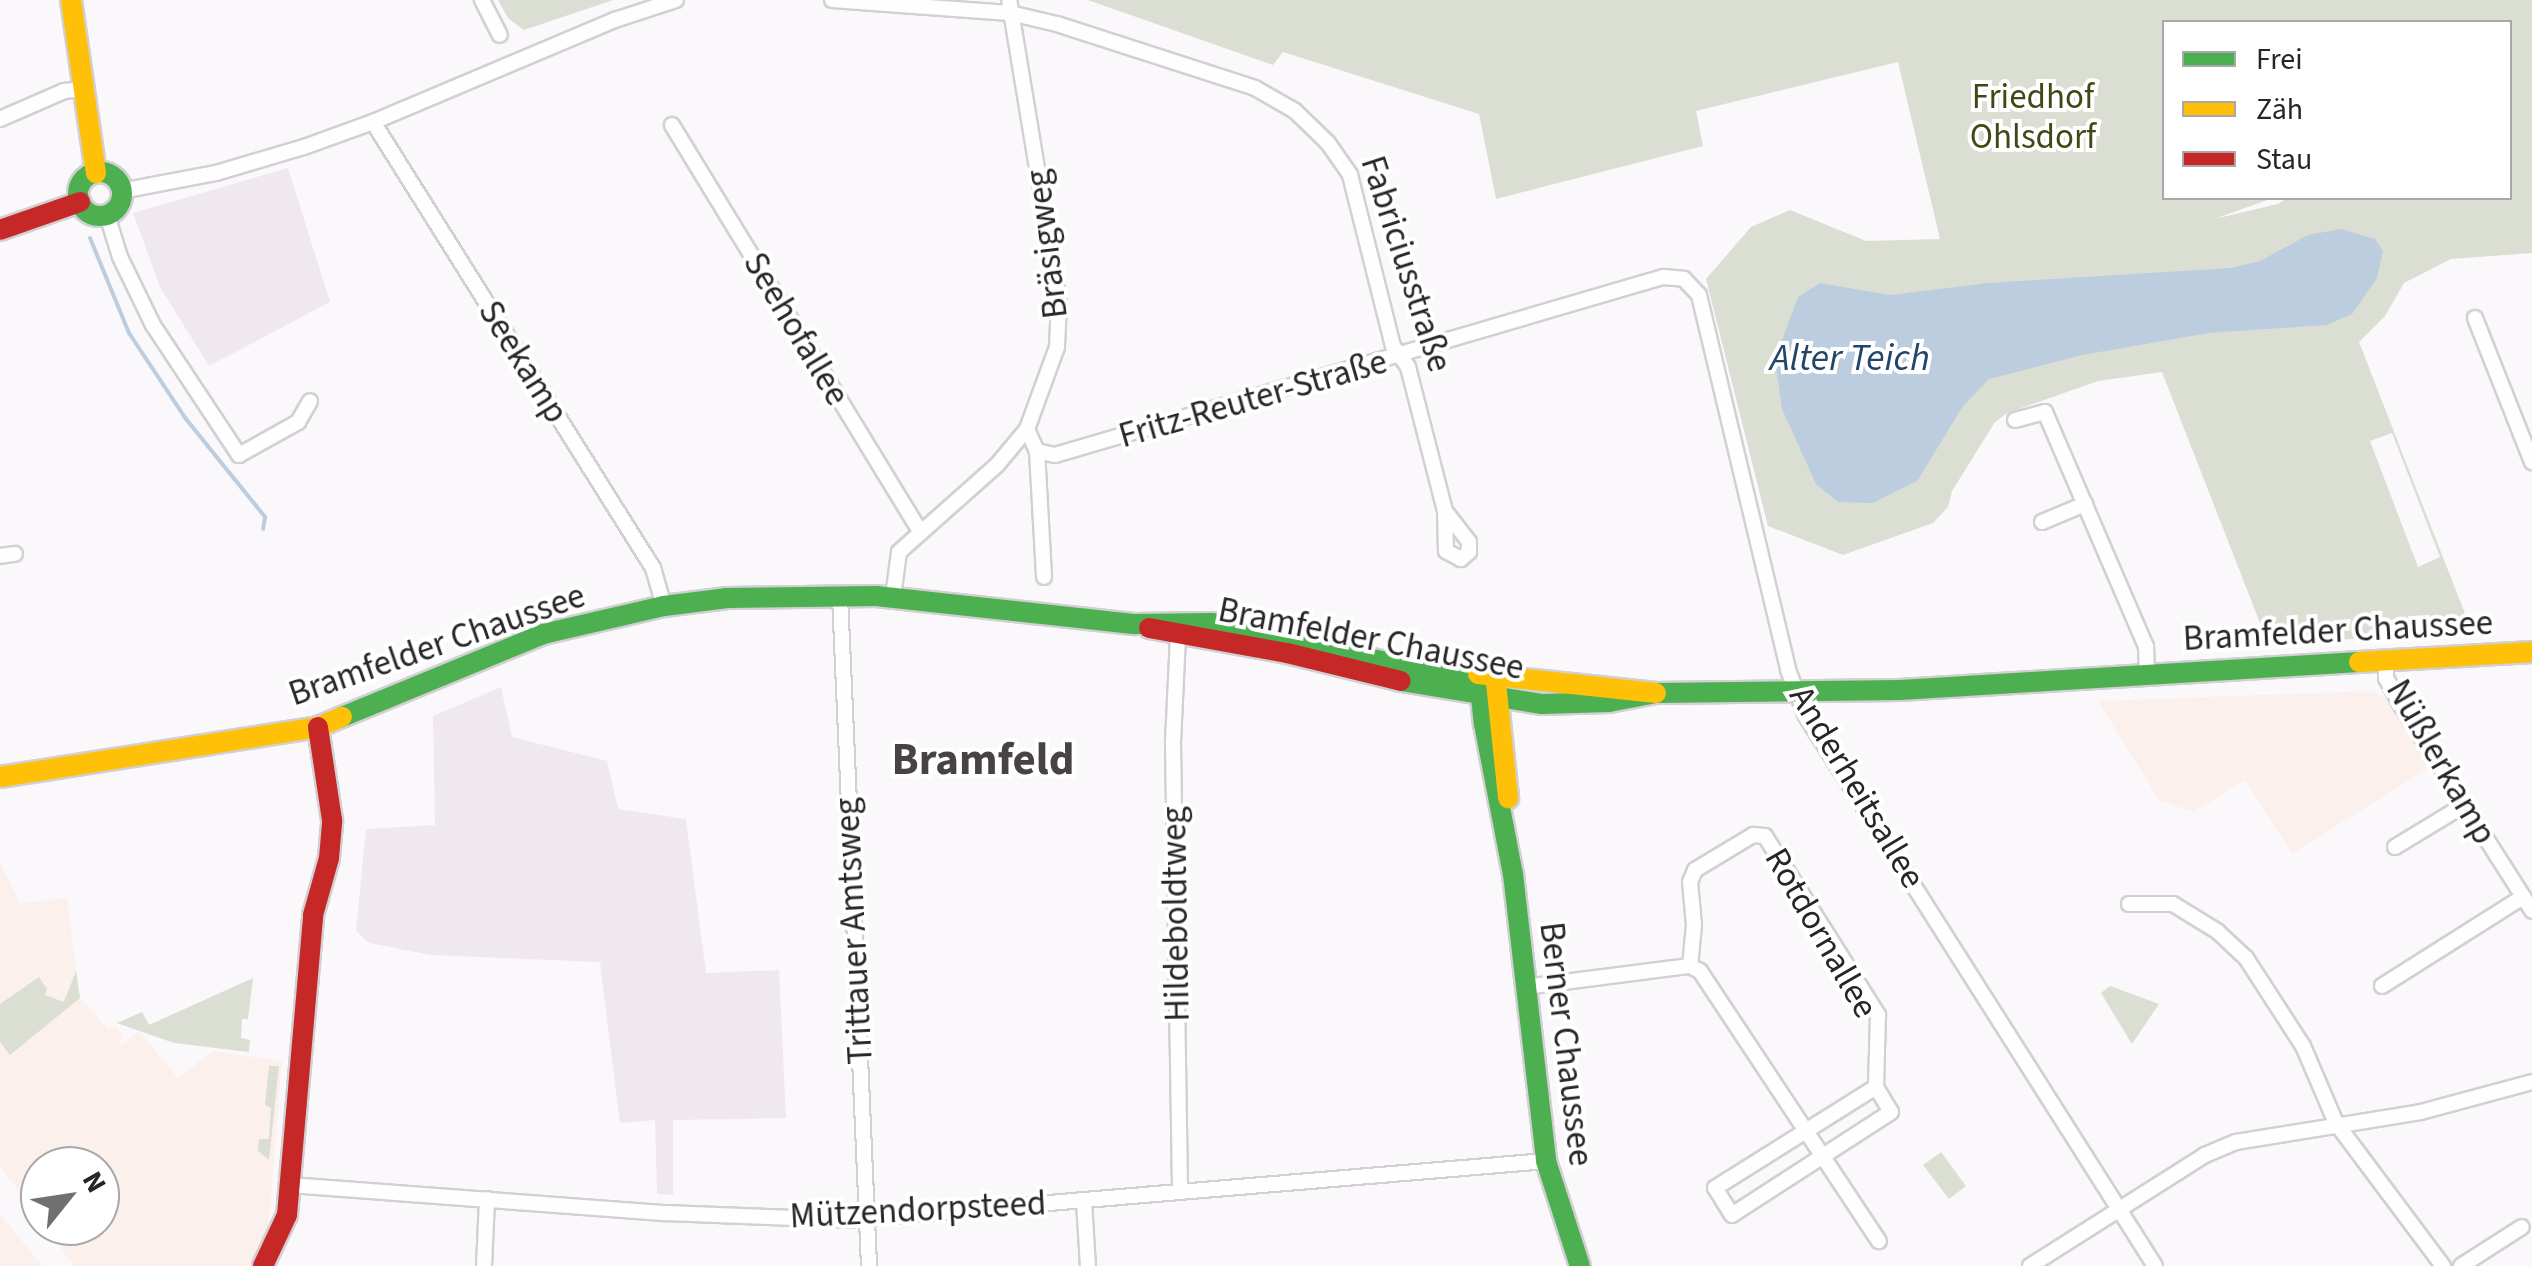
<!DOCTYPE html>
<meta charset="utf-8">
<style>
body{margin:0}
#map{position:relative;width:2532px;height:1266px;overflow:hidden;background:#faf8fa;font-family:"Source Sans 3",sans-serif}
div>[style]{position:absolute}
.commercial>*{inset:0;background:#fcf0ec}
.built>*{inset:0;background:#efe9ef}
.green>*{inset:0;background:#dbded2}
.water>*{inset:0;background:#bccddf}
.stream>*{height:4px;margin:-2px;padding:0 2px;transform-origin:2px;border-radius:2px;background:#bccddf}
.roads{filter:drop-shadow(2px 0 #d2d0d2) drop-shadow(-2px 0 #d2d0d2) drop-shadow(0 2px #d2d0d2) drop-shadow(0 -2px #d2d0d2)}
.street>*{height:14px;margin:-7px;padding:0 7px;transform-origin:7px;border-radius:7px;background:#fefefe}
.fast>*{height:20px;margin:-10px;padding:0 10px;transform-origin:10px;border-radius:10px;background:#4caf50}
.fast>.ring{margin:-10px;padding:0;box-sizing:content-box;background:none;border:20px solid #4caf50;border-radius:50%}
.slow>*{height:20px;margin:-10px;padding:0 10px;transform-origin:10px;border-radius:10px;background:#ffc107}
.jam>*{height:20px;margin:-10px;padding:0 10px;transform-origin:10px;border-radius:10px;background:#c62828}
span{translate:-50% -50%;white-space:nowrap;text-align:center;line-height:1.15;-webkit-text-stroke:8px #fff;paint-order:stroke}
.park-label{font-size:35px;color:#3f4916}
.street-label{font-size:35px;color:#272527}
.water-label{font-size:38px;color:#21466a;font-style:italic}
.district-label{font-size:45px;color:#464245;font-weight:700}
.legend{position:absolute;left:2162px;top:20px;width:350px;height:180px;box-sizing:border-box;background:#fff;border:2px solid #a9a8a9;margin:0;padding:12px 18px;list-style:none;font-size:30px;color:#272527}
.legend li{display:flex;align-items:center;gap:20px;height:50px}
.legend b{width:50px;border:2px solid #a9a8a9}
.north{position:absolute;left:20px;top:1146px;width:100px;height:100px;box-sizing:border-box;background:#fff;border:2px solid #a9a8a9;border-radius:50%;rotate:60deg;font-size:28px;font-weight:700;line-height:40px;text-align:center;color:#272527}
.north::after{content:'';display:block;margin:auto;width:35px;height:45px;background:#716f71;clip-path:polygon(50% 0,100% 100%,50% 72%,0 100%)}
</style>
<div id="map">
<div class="commercial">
<i style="clip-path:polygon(2372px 691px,2386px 698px,2430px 767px,2292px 854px,2245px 780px,2193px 812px,2159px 800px,2098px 701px)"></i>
<i style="clip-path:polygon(0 862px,20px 903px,67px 898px,80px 998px,109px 1030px,115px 1026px,124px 1037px,119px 1041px,122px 1045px,139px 1031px,178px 1078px,213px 1051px,282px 1061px,268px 1234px,253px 1266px,74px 1266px,45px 1226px,100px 1226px,100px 1166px,40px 1166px,40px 1220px,0 1166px)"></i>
<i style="clip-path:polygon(0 1214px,42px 1266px,0 1266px)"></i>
</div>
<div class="built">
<i style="clip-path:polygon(288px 168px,330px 302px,209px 366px,160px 287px,133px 213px)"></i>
<i style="clip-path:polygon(501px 687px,512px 737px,607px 761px,618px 809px,686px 819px,706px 973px,779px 970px,786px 1118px,673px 1120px,673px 1195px,657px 1194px,655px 1120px,620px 1123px,600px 962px,431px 955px,369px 943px,356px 931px,366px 829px,435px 825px,433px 716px)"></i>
</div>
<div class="green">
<i style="clip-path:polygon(498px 0,613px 0,524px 30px,508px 18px)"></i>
<i style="clip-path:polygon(evenodd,1088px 0,2532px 0,2532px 253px,2451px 259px,2404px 283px,2385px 316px,2359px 342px,2471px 629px,2269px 646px,2162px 372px,2098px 381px,2007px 413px,1995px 422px,1952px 491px,1948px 507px,1933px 523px,1843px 555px,1768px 526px,1706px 279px,1751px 227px,1790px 210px,1866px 241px,1940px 239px,1898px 62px,1696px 111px,1703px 146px,1496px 199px,1479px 114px,1283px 52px,1273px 65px,1088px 0,2164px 22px,2510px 22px,2510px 198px,2287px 198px,2278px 204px,2214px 219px,2273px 198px,2164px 198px,2164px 22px,1088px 0,2392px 433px,2440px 557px,2418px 567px,2370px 441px,2392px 433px)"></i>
<i style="clip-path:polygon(76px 971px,80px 998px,10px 1055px,0 1042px,0 1004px,39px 977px,47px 989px,45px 995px,64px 1002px)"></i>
<i style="clip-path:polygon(253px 978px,248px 1019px,242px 1019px,241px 1038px,250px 1040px,249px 1052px,174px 1043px,117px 1023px,142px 1012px,149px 1025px)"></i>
<i style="clip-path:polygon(2110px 986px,2159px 1004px,2132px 1044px,2101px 993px)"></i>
<i style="clip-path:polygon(269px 1066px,279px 1066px,269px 1160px,258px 1151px,259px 1139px,269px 1139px,271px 1108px,265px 1105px)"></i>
<i style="clip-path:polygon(1941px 1152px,1966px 1186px,1949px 1199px,1923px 1165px)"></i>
</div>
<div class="water">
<i style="clip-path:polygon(2341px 229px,2375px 239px,2383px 251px,2377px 278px,2352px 314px,2326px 325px,2209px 333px,2082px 355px,1989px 379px,1963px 406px,1917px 481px,1873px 503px,1838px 502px,1816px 484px,1782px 409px,1775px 359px,1798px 297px,1820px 283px,1890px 295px,1988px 283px,2231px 268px,2260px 261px,2308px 235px)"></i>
</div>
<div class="stream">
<i style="left:90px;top:238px;width:103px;rotate:67.7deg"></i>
<i style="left:129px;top:333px;width:103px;rotate:56.5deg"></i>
<i style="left:186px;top:419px;width:126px;rotate:51.1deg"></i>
<i style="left:265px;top:517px;width:12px;rotate:99deg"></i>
</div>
<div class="roads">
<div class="street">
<i style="left:482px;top:0;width:39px;rotate:63deg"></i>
<i style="left:832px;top:0;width:178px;rotate:4.2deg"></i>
<i style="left:1010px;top:13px;width:48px;rotate:13.2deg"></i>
<i style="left:1057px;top:24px;width:208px;rotate:17.9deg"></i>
<i style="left:1255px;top:88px;width:46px;rotate:29.9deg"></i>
<i style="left:1295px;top:111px;width:46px;rotate:44.1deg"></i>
<i style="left:1328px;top:143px;width:39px;rotate:55deg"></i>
<i style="left:1350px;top:175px;width:176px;rotate:75.9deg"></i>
<i style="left:1393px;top:346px;width:26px;rotate:54deg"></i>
<i style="left:1408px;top:367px;width:149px;rotate:75.6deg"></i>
<i style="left:0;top:119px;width:70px;rotate:-23.6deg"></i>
<i style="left:64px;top:91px;width:20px;rotate:-6deg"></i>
<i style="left:373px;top:122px;width:527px;rotate:57.88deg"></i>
<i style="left:653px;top:568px;width:40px;rotate:74deg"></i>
<i style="left:672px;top:125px;width:477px;rotate:58.6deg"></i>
<i style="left:121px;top:191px;width:97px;rotate:-10.7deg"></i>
<i style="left:216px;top:173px;width:92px;rotate:-16.5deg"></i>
<i style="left:304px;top:147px;width:73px;rotate:-19.9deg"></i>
<i style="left:373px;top:122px;width:263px;rotate:-22.9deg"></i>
<i style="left:615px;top:20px;width:64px;rotate:-18.2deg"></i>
<i style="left:107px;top:215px;width:44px;rotate:72.8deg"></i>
<i style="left:120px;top:257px;width:76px;rotate:64.1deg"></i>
<i style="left:153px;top:325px;width:156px;rotate:56.5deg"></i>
<i style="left:239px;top:455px;width:68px;rotate:-29.2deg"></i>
<i style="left:298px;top:422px;width:24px;rotate:-60deg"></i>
<i style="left:2475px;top:318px;width:155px;rotate:68.4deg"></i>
<i style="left:2015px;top:420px;width:31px;rotate:-15deg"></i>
<i style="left:2045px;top:412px;width:255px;rotate:66.7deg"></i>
<i style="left:2146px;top:646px;width:29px;rotate:88deg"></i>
<i style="left:1027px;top:429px;width:24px;rotate:66deg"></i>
<i style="left:1037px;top:451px;width:18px;rotate:13deg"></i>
<i style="left:1055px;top:455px;width:634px;rotate:-16.32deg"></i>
<i style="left:1663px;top:277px;width:21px;rotate:5deg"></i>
<i style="left:1684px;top:279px;width:22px;rotate:47deg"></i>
<i style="left:1699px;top:295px;width:385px;rotate:76.6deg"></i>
<i style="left:1788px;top:670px;width:49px;rotate:68.6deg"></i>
<i style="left:1806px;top:716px;width:651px;rotate:57.6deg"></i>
<i style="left:1037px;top:451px;width:126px;rotate:86.8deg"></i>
<i style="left:1445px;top:511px;width:39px;rotate:52deg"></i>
<i style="left:1469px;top:542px;width:10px;rotate:90deg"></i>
<i style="left:1469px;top:552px;width:11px;rotate:139deg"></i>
<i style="left:1461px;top:559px;width:17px;rotate:-152deg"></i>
<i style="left:1446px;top:551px;width:40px;rotate:-91.4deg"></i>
<i style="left:2042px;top:522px;width:47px;rotate:-22.7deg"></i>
<i style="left:0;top:556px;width:15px;rotate:-8deg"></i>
<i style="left:840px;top:596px;width:671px;rotate:87.52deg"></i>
<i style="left:893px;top:597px;width:45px;rotate:-82.4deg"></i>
<i style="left:899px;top:552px;width:131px;rotate:-41.6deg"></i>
<i style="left:997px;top:465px;width:47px;rotate:-50.2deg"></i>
<i style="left:1027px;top:429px;width:87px;rotate:-69.9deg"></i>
<i style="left:1057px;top:347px;width:46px;rotate:-87.5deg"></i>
<i style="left:1059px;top:301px;width:305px;rotate:-99.4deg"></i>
<i style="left:1178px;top:636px;width:108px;rotate:92.7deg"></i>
<i style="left:1173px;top:744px;width:448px;rotate:89.1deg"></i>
<i style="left:2386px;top:661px;width:17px;rotate:90deg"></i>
<i style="left:2386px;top:678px;width:31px;rotate:61deg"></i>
<i style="left:2401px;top:705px;width:244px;rotate:57.5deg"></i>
<i style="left:2395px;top:847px;width:81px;rotate:-31.3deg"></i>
<i style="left:2129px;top:904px;width:44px"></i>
<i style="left:2173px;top:904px;width:52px;rotate:31.5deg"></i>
<i style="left:2217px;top:931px;width:40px;rotate:43deg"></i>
<i style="left:2246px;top:958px;width:105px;rotate:57.1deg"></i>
<i style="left:2303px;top:1046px;width:84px;rotate:66.8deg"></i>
<i style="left:2336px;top:1123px;width:179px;rotate:53.2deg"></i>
<i style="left:1690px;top:966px;width:41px;rotate:-84.4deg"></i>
<i style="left:1694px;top:925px;width:43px;rotate:-95.3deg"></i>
<i style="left:1690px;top:882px;width:13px;rotate:-67deg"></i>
<i style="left:1695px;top:870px;width:68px;rotate:-31.1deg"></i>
<i style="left:1753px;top:835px;width:12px;rotate:5deg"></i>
<i style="left:1765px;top:836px;width:212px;rotate:57.7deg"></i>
<i style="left:1878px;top:1015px;width:72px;rotate:91.6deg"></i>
<i style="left:2382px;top:986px;width:167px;rotate:-32.3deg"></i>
<i style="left:1525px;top:987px;width:166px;rotate:-7.3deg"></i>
<i style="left:1690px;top:966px;width:11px;rotate:27deg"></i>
<i style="left:1700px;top:971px;width:324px;rotate:56.5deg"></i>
<i style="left:1876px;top:1087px;width:29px;rotate:59deg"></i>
<i style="left:1891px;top:1112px;width:189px;rotate:147.1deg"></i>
<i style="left:1732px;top:1215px;width:32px;rotate:-122deg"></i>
<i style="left:1715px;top:1188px;width:190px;rotate:-32.1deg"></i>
<i style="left:290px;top:1185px;width:377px;rotate:4.3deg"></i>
<i style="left:666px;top:1213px;width:182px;rotate:2.2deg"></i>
<i style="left:848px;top:1220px;width:700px;rotate:-4.83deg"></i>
<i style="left:1084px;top:1201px;width:65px;rotate:86.5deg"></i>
<i style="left:484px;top:1266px;width:67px;rotate:-87.4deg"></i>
<i style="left:2030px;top:1266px;width:207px;rotate:-32.4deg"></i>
<i style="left:2205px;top:1155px;width:34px;rotate:-23deg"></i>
<i style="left:2236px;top:1142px;width:187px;rotate:-9.2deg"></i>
<i style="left:2421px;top:1112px;width:115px;rotate:-15.1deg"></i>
<i style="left:2461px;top:1266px;width:72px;rotate:-32.6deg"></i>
</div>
<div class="fast">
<i class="ring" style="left:78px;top:172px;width:24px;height:24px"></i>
<i style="left:1401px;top:681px;width:143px;rotate:9.3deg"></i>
<i style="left:1542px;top:704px;width:67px;rotate:-1.7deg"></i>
<i style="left:1609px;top:702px;width:48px;rotate:-10.8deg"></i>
<i style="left:1656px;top:693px;width:244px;rotate:-0.7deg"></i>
<i style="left:1900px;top:690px;width:460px;rotate:-3.5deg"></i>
<i style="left:1491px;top:682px;width:18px;rotate:124deg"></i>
<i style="left:1481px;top:697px;width:27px;rotate:84deg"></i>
<i style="left:1484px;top:724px;width:153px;rotate:79.1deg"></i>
<i style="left:1513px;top:874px;width:289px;rotate:83.4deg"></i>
<i style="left:1546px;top:1161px;width:110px;rotate:72.1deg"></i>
<i style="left:342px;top:717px;width:217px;rotate:-22.4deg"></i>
<i style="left:543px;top:634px;width:124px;rotate:-13deg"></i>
<i style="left:664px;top:606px;width:64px;rotate:-7.2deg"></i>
<i style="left:727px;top:598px;width:149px;rotate:-0.8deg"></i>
<i style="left:876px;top:596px;width:261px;rotate:6.2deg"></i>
<i style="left:1135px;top:624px;width:77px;rotate:-0.7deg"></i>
<i style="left:1212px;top:623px;width:207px;rotate:12.6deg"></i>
<i style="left:1414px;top:668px;width:64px;rotate:5.4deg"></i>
</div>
<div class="slow">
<i style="left:71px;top:0;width:175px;rotate:81.8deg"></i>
<i style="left:2359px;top:662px;width:173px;rotate:-3.3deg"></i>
<i style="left:1478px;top:674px;width:179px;rotate:6.1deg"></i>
<i style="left:1496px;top:683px;width:116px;rotate:84deg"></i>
<i style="left:0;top:777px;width:322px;rotate:-8.9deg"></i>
<i style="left:318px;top:727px;width:26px;rotate:-23deg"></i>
</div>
<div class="jam">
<i style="left:0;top:230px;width:85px;rotate:-19.3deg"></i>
<i style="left:1149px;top:628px;width:140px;rotate:10.3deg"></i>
<i style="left:1287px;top:653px;width:117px;rotate:13.8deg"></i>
<i style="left:263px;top:1266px;width:56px;rotate:-64.8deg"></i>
<i style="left:287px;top:1215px;width:301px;rotate:-85deg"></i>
<i style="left:313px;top:915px;width:59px;rotate:-74.3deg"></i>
<i style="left:329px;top:858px;width:38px;rotate:-85deg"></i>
<i style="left:332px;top:820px;width:94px;rotate:-98.6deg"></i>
</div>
</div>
<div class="park-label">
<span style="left:2033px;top:117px">Friedhof<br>Ohlsdorf</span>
</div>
<div class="street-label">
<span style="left:1047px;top:244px;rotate:-97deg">Bräsigweg</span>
<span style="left:1406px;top:264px;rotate:72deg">Fabriciusstraße</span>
<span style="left:796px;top:329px;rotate:59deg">Seehofallee</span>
<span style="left:523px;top:362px;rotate:58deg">Seekamp</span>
<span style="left:1253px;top:399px;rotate:-16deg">Fritz-Reuter-Straße</span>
<span style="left:2338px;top:631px;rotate:-3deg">Bramfelder Chaussee</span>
<span style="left:1371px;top:639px;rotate:11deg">Bramfelder Chaussee</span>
<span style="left:437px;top:645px;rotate:-19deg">Bramfelder Chaussee</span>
<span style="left:2441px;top:762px;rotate:60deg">Nüßlerkamp</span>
<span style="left:1857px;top:787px;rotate:59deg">Anderheitsallee</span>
<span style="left:1176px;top:914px;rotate:-91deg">Hildeboldtweg</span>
<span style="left:854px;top:931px;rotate:-93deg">Trittauer Amtsweg</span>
<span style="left:1821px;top:933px;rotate:60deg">Rotdornallee</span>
<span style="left:1566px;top:1044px;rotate:83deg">Berner Chaussee</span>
<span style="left:918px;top:1210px;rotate:-3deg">Mützendorpsteed</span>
</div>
<div class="water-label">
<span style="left:1850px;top:359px">Alter Teich</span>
</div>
<div class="district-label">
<span style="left:983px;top:761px">Bramfeld</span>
</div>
<ul class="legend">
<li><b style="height:12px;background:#4caf50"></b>Frei</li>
<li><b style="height:12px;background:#ffc107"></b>Zäh</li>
<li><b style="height:12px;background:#c62828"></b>Stau</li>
</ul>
<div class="north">N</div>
</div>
